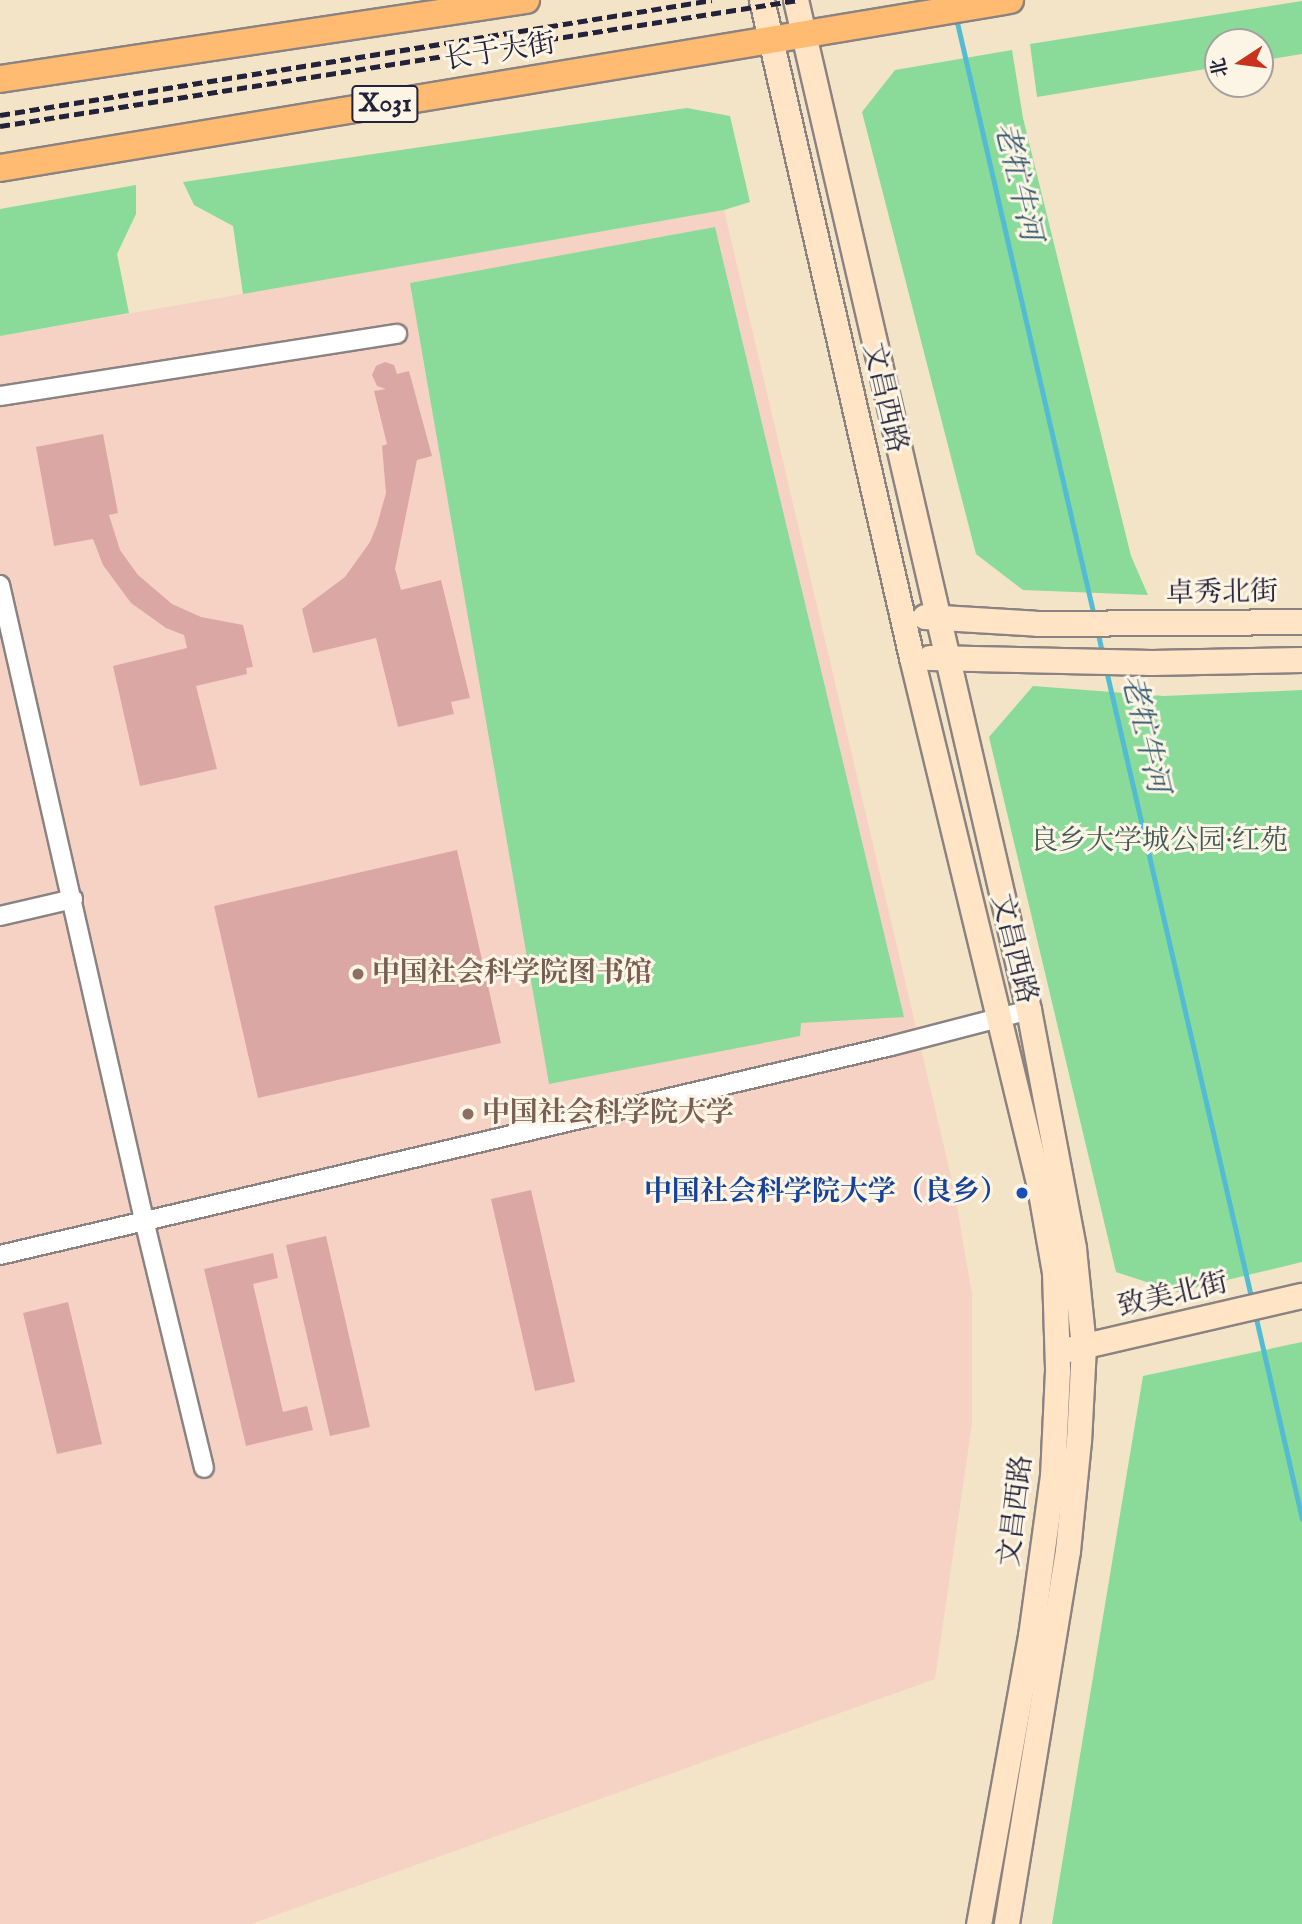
<!DOCTYPE html>
<meta charset="utf-8">
<style>
body{margin:0}
#map{position:relative;width:1302px;height:1924px;overflow:hidden;background:#f3e4c8;font-family:"IM FELL English","Noto Serif SC",serif}
div>[style]{position:absolute}
.built>*{inset:0;background:#f6d2c5}
.green>*{inset:0;background:#8ada99}
.stream>*{height:5px;margin:-2.5px;padding:0 2.5px;transform-origin:2.5px;border-radius:2.5px;background:#54bcd2}
.building>*{inset:0;background:#dba7a5}
.roads{filter:drop-shadow(2px 0 #8a8382) drop-shadow(-2px 0 #8a8382) drop-shadow(0 2px #8a8382) drop-shadow(0 -2px #8a8382)}
.street>*{height:18px;margin:-9px;padding:0 9px;transform-origin:9px;border-radius:9px;background:#fff}
.secondary>*{height:24px;margin:-12px;padding:0 12px;transform-origin:12px;border-radius:12px;background:#ffe4c6}
.primary>*{height:26px;margin:-13px;padding:0 13px;transform-origin:13px;border-radius:13px;background:#ffbb71}
.rail>*{height:5px;margin-top:-2.5px;transform-origin:0;background:repeating-linear-gradient(90deg,#22223b 0 10px,transparent 0 15px)}
.dots>*{width:19px;height:19px;translate:-50% -50%;box-sizing:border-box;border:4px solid #fcf5e5;border-radius:50%}
span{translate:-50% -50%;white-space:nowrap;text-align:center;line-height:1.15;-webkit-text-stroke:6px #fcf5e5;paint-order:stroke}
.shield-label span{padding:2px 5px;background:#fcf5e5;border:2px solid;border-radius:5px;-webkit-text-stroke-width:0}
.shield-label{font-size:26px;color:#22223b;font-weight:700}
.street-label{font-size:28px;color:#22223b}
.park-label{font-size:28px;color:#415957}
.education-label{font-size:28px;color:#785e54;font-weight:700}
.left{translate:0 -50%;text-align:left}
.transit-label{font-size:28px;color:#164399;font-weight:700}
.right{translate:-100% -50%;text-align:right}
.water-label{font-size:30px;color:#345870;font-style:italic}
.north{position:absolute;left:1204px;top:28px;width:70px;height:70px;box-sizing:border-box;background:#fcf5e5;border:2px solid #a5a1a1;border-radius:50%;rotate:257deg;font-size:19px;font-weight:700;line-height:28px;text-align:center;color:#22223b}
.north::after{content:'';display:block;margin:auto;width:24px;height:32px;background:#c8321e;clip-path:polygon(50% 0,100% 100%,50% 72%,0 100%)}
</style>
<div id="map">
<div class="built">
<i style="clip-path:polygon(724px 210px,954px 1189px,972px 1294px,972px 1424px,935px 1679px,251px 1924px,0 1924px,0 336px)"></i>
</div>
<div class="green">
<i style="clip-path:polygon(1302px 1px,1302px 54px,1260px 61px,1260px 42px,1218px 42px,1218px 67px,1037px 97px,1030px 44px)"></i>
<i style="clip-path:polygon(1012px 50px,1023px 118px,1131px 556px,1148px 595px,1023px 590px,976px 554px,862px 112px,895px 70px)"></i>
<i style="clip-path:polygon(687px 108px,730px 116px,750px 202px,724px 210px,243px 294px,233px 226px,194px 205px,183px 182px)"></i>
<i style="clip-path:polygon(136px 185px,136px 214px,117px 254px,129px 313px,0 336px,0 209px)"></i>
<i style="clip-path:polygon(715px 227px,904px 1017px,801px 1023px,800px 1036px,549px 1084px,410px 283px)"></i>
<i style="clip-path:polygon(1033px 686px,1164px 696px,1302px 690px,1302px 1262px,1177px 1292px,1116px 1272px,989px 737px)"></i>
<i style="clip-path:polygon(1302px 1342px,1302px 1924px,1052px 1924px,1143px 1376px)"></i>
</div>
<div class="stream">
<i style="left:956px;top:18px;width:614px;rotate:77.01deg"></i>
<i style="left:1097px;top:629px;width:29px;rotate:78deg"></i>
<i style="left:1106px;top:670px;width:648px;rotate:76.97deg"></i>
<i style="left:1255px;top:1314px;width:210px;rotate:77.1deg"></i>
</div>
<div class="building">
<i style="clip-path:polygon(385px 362px,394px 365px,397px 374px,409px 371px,432px 456px,417px 460px,395px 569px,401px 590px,441px 580px,470px 698px,451px 702px,454px 714px,398px 727px,376px 638px,313px 653px,302px 609px,345px 577px,370px 542px,377px 525px,386px 493px,382px 446px,387px 444px,374px 391px,386px 389px,377px 386px,372px 375px,376px 366px)"></i>
<i style="clip-path:polygon(103px 434px,118px 513px,109px 515px,120px 550px,138px 575px,172px 604px,201px 617px,243px 625px,253px 667px,246px 668px,247px 674px,196px 686px,217px 769px,140px 786px,113px 666px,187px 648px,184px 635px,166px 628px,131px 603px,103px 565px,93px 539px,54px 546px,36px 447px)"></i>
<i style="clip-path:polygon(457px 850px,501px 1043px,258px 1098px,214px 906px)"></i>
<i style="clip-path:polygon(531px 1190px,575px 1382px,535px 1391px,491px 1199px)"></i>
<i style="clip-path:polygon(326px 1236px,370px 1427px,330px 1436px,286px 1245px)"></i>
<i style="clip-path:polygon(273px 1253px,278px 1278px,253px 1284px,283px 1412px,307px 1406px,313px 1430px,246px 1446px,204px 1269px)"></i>
<i style="clip-path:polygon(68px 1302px,102px 1444px,57px 1454px,23px 1313px)"></i>
</div>
<div class="roads">
<div class="street">
<i style="left:0;top:396px;width:402px;rotate:-8.9deg"></i>
<i style="left:0;top:585px;width:651px;rotate:77.22deg"></i>
<i style="left:144px;top:1220px;width:255px;rotate:76.4deg"></i>
<i style="left:0;top:916px;width:75px;rotate:-13.1deg"></i>
<i style="left:0;top:1255px;width:915px;rotate:-13.2deg"></i>
<i style="left:891px;top:1046px;width:143px;rotate:-14.6deg"></i>
</div>
<div class="secondary">
<i style="left:762px;top:0;width:675px;rotate:77.16deg"></i>
<i style="left:912px;top:658px;width:544px;rotate:76.4deg"></i>
<i style="left:1040px;top:1187px;width:87px;rotate:80.1deg"></i>
<i style="left:1055px;top:1273px;width:98px;rotate:88.2deg"></i>
<i style="left:1058px;top:1371px;width:105px;rotate:92.7deg"></i>
<i style="left:1053px;top:1476px;width:162px;rotate:97.8deg"></i>
<i style="left:1031px;top:1636px;width:293px;rotate:100.2deg"></i>
<i style="left:796px;top:0;width:1037px;rotate:77.01deg"></i>
<i style="left:1029px;top:1010px;width:243px;rotate:79.3deg"></i>
<i style="left:1074px;top:1249px;width:99px;rotate:84.2deg"></i>
<i style="left:1084px;top:1347px;width:94px;rotate:93deg"></i>
<i style="left:1079px;top:1441px;width:111px;rotate:95.7deg"></i>
<i style="left:1068px;top:1551px;width:378px;rotate:99.3deg"></i>
<i style="left:925px;top:617px;width:113px;rotate:3.5deg"></i>
<i style="left:1038px;top:624px;width:264px;rotate:-0.4deg"></i>
<i style="left:930px;top:658px;width:222px;rotate:1.3deg"></i>
<i style="left:1152px;top:663px;width:150px;rotate:-1.1deg"></i>
<i style="left:1068px;top:1350px;width:240px;rotate:-13deg"></i>
</div>
<div class="primary">
<i style="left:0;top:79px;width:532px;rotate:-8.54deg"></i>
<i style="left:0;top:168px;width:1024px;rotate:-9.44deg"></i>
</div>
</div>
<div class="rail">
<i style="left:0;top:115px;width:721px;rotate:-9.17deg"></i>
<i style="left:0;top:126px;width:808px;rotate:-8.97deg"></i>
</div>
<div class="dots">
<i style="left:358px;top:974px;background:#8d6e63"></i>
<i style="left:468px;top:1114px;background:#8d6e63"></i>
<i style="left:1022px;top:1193px;background:#1a4fb4"></i>
</div>
<div class="shield-label">
<span style="left:385px;top:104px">X031</span>
</div>
<div class="street-label">
<span style="left:500px;top:53px;rotate:-9deg">长于大街</span>
<span style="left:884px;top:398px;rotate:77deg">文昌西路</span>
<span style="left:1222px;top:594px;rotate:-1deg">卓秀北街</span>
<span style="left:1013px;top:949px;rotate:76deg">文昌西路</span>
<span style="left:1173px;top:1296px;rotate:-13deg">致美北街</span>
<span style="left:1017px;top:1511px;rotate:-83deg">文昌西路</span>
</div>
<div class="park-label">
<span style="left:1159px;top:842px">良乡大学城公园·红苑</span>
</div>
<div class="education-label">
<span class="left" style="left:372px;top:974px">中国社会科学院图书馆</span>
<span class="left" style="left:482px;top:1114px">中国社会科学院大学</span>
</div>
<div class="transit-label">
<span class="right" style="left:1008px;top:1193px">中国社会科学院大学（良乡）</span>
</div>
<div class="water-label">
<span style="left:1017px;top:182px;rotate:77deg">老牤牛河</span>
<span style="left:1144px;top:734px;rotate:77deg">老牤牛河</span>
</div>
<div class="north">北</div>
</div>
